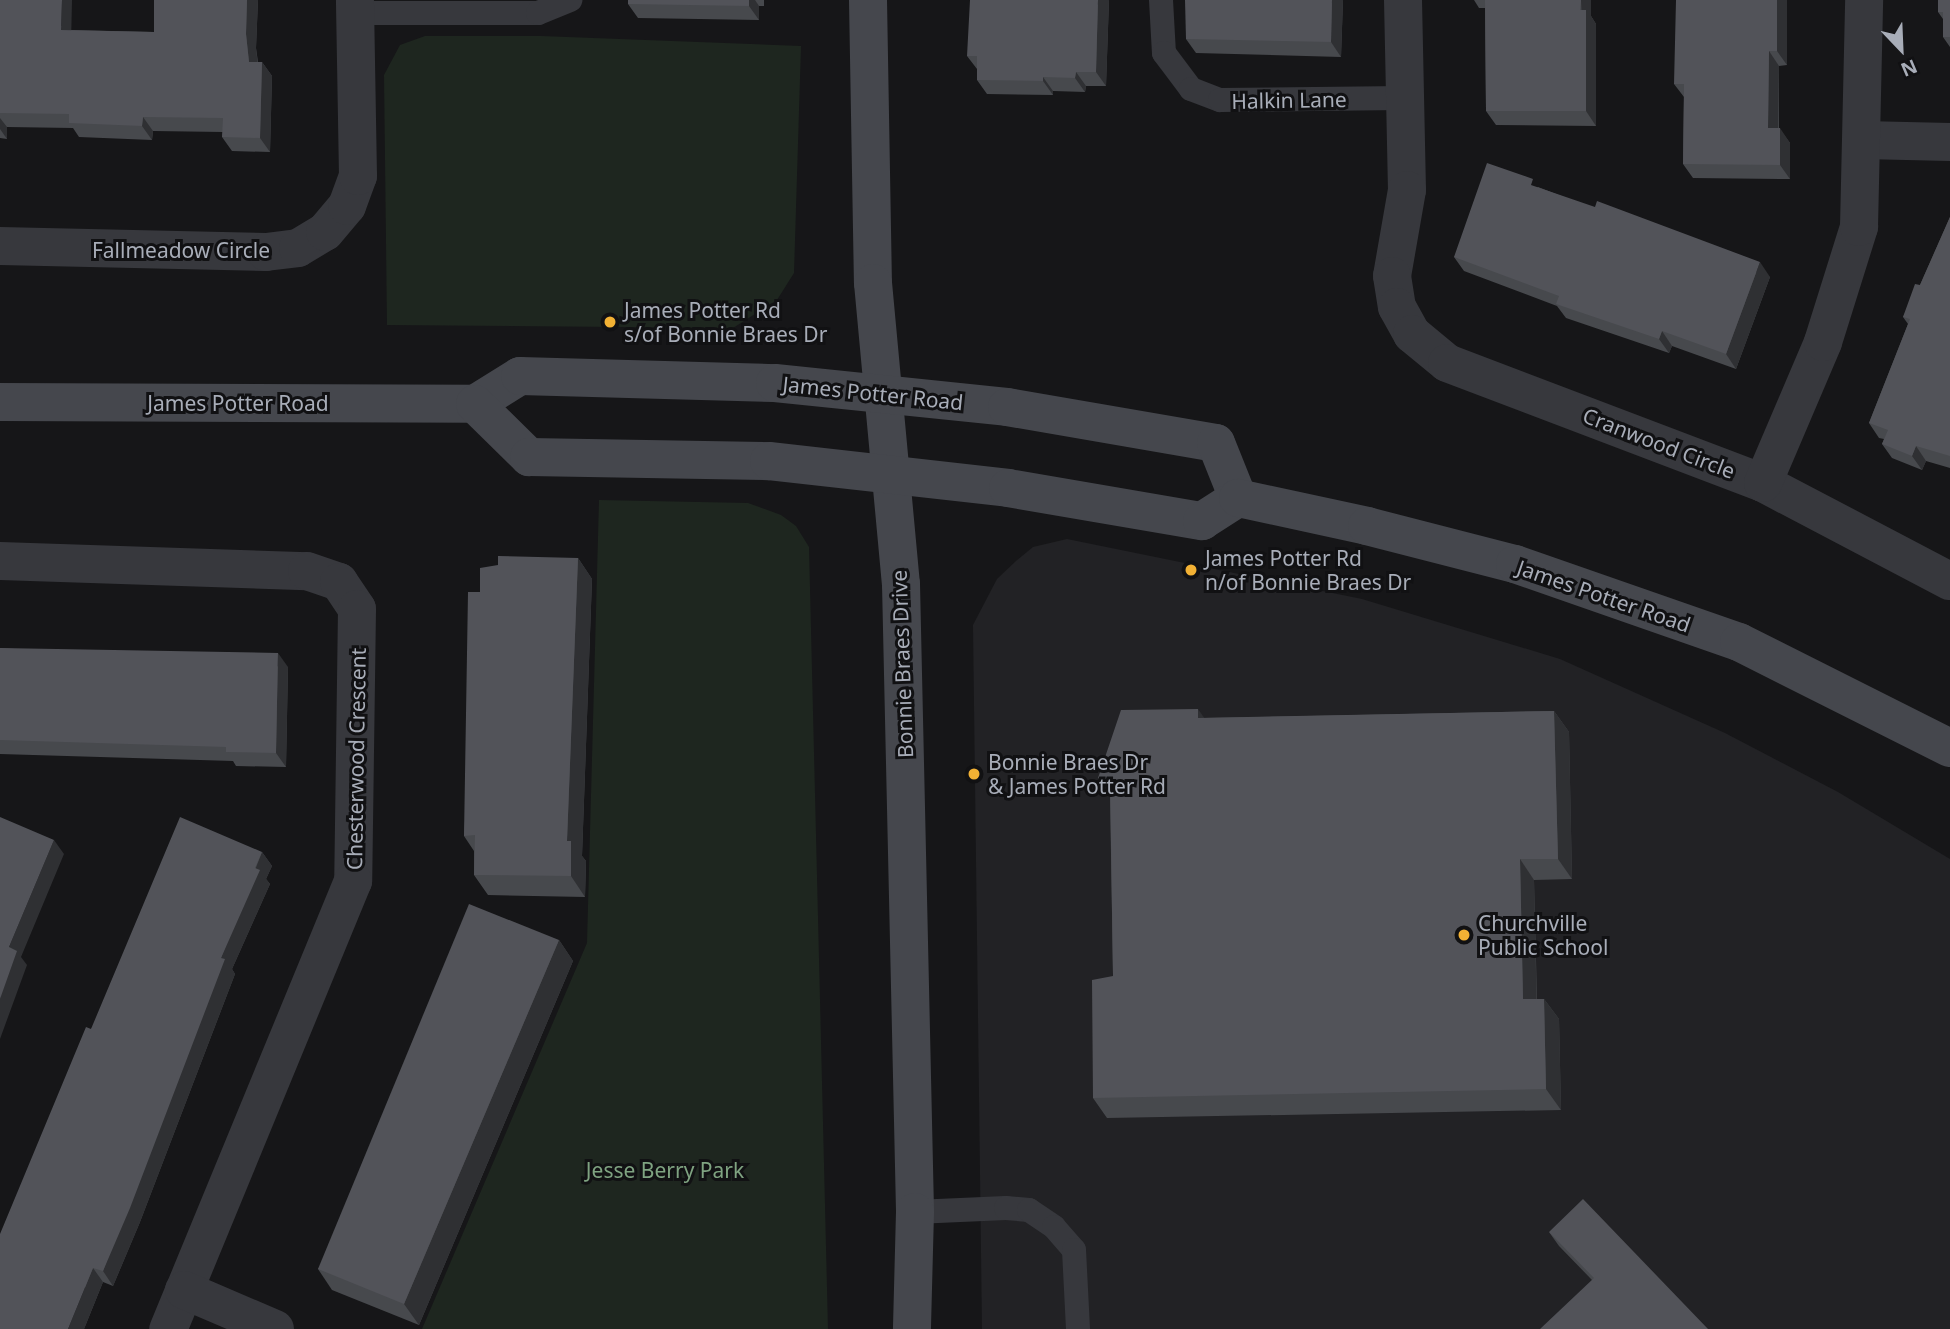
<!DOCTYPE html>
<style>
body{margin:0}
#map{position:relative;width:1950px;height:1329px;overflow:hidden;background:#161618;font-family:"Noto Sans",sans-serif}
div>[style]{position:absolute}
.built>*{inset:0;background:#222225}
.green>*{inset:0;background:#1e261f}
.lane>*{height:24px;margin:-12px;padding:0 12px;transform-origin:12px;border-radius:12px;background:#37383d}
.street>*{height:38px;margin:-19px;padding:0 19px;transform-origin:19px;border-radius:19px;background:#37383d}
.secondary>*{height:38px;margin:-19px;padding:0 19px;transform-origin:19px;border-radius:19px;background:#45474d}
.wall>*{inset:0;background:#47494d}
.shaded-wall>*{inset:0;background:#2f3033}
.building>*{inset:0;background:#525359}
.dots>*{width:19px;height:19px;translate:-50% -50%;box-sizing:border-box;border:4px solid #111113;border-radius:50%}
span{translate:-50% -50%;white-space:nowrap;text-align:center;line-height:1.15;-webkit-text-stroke:6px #111113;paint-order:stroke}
.street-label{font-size:21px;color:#a8adb8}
.poi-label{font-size:21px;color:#a8adb8}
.left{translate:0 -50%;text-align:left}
.park-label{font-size:21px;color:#7fa381}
.north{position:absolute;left:1866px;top:14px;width:70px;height:70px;-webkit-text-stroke:5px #111113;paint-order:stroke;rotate:157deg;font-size:19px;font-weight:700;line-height:28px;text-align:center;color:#a8adb8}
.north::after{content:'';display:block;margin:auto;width:24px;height:32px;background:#a8adb8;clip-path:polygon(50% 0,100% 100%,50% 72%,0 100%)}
</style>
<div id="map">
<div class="built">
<i style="clip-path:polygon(1067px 539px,1362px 599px,1560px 659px,1725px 733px,1838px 792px,1950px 859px,1950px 1329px,982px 1329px,973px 625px,997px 579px,1016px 561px,1033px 547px)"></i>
</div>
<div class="green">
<i style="clip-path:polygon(425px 36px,541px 36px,801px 46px,794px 273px,777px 300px,733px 328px,387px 325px,384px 75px,400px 45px)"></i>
<i style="clip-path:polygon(599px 500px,748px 503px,781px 515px,796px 526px,809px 547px,828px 1329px,422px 1329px,587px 943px)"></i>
</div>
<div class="lane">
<i style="left:1161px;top:0;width:53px;rotate:86.8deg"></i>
<i style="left:1164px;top:53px;width:45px;rotate:53.1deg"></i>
<i style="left:1191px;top:89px;width:31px;rotate:21deg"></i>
<i style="left:1220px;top:100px;width:183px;rotate:-0.6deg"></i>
<i style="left:355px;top:13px;width:183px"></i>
<i style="left:538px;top:13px;width:35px;rotate:-22deg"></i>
<i style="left:915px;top:1212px;width:91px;rotate:-2.5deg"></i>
<i style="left:1006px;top:1208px;width:23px;rotate:5deg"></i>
<i style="left:1029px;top:1210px;width:30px;rotate:34deg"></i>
<i style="left:1054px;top:1227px;width:30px;rotate:49deg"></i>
<i style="left:1074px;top:1250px;width:79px;rotate:87.1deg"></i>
</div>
<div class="street">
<i style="left:1403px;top:0;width:190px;rotate:88.8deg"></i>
<i style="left:1407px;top:190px;width:87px;rotate:99.9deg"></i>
<i style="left:1392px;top:276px;width:31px;rotate:81deg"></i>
<i style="left:1397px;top:307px;width:31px;rotate:61deg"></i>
<i style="left:1412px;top:334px;width:45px;rotate:39.6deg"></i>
<i style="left:1447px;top:363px;width:338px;rotate:20.8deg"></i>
<i style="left:1763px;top:483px;width:211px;rotate:27.7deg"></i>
<i style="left:1863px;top:140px;width:87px;rotate:1.3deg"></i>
<i style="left:0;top:246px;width:266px;rotate:1.3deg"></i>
<i style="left:266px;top:252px;width:32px;rotate:-7deg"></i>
<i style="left:298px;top:248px;width:31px;rotate:-31deg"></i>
<i style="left:325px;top:232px;width:34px;rotate:-50deg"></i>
<i style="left:347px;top:206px;width:32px;rotate:-70deg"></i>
<i style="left:358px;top:176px;width:176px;rotate:-91deg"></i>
<i style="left:1763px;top:483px;width:153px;rotate:-66.9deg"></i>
<i style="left:1823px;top:342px;width:121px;rotate:-72.6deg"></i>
<i style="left:1859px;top:227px;width:227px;rotate:-88.7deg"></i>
<i style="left:0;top:561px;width:307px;rotate:1.9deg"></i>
<i style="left:307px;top:571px;width:34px;rotate:19deg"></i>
<i style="left:339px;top:582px;width:32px;rotate:56deg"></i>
<i style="left:357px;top:609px;width:272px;rotate:90.8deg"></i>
<i style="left:353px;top:881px;width:485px;rotate:112.4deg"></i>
<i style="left:184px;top:1290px;width:99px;rotate:23.2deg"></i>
</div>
<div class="secondary">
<i style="left:868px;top:0;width:283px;rotate:89deg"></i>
<i style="left:873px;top:283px;width:302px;rotate:84.7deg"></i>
<i style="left:901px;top:584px;width:628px;rotate:88.72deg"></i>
<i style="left:915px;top:1212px;width:117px;rotate:91.5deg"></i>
<i style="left:0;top:402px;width:475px;rotate:0.2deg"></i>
<i style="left:475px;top:404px;width:53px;rotate:-31.9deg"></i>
<i style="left:520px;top:376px;width:255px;rotate:1.6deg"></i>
<i style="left:775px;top:383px;width:233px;rotate:5.9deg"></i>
<i style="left:1007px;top:407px;width:212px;rotate:9.8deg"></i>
<i style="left:1216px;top:443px;width:59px;rotate:68.2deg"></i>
<i style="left:475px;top:404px;width:76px;rotate:44.5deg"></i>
<i style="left:529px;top:457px;width:240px;rotate:1deg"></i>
<i style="left:769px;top:461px;width:241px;rotate:6.4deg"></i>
<i style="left:1008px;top:488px;width:197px;rotate:9.7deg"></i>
<i style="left:1202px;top:521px;width:43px;rotate:-32.6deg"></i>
<i style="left:1238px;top:498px;width:132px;rotate:12.2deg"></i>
<i style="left:1367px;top:526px;width:153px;rotate:14.4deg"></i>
<i style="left:1515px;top:564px;width:237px;rotate:19.2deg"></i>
<i style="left:1739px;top:642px;width:236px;rotate:26.7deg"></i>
</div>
<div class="wall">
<i style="clip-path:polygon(0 0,71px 30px,154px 32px,154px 0,258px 0,256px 48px,258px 62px,262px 62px,272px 76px,270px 152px,232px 151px,222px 137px,223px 132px,153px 131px,152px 140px,79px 137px,73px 128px,7px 127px,7px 139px,0 138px)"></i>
<i style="clip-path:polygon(628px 0,764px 0,764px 6px,759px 6px,759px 20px,638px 18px,628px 4px)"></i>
<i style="clip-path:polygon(1109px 0,1106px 86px,1086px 86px,1085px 92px,1053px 91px,1053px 95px,987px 94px,977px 80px,977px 69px,967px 56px)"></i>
<i style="clip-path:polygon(1343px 0,1341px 57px,1196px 53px,1186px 39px)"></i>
<i style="clip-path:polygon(1474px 0,1591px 0,1591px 16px,1596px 24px,1596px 126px,1496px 125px,1486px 111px,1485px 8px,1479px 8px)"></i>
<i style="clip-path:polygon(1787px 0,1787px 65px,1779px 66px,1779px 128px,1790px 143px,1790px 179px,1693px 178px,1683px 164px,1684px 97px,1674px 84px)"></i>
<i style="clip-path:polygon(1950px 0,1950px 47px,1943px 37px,1943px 19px,1938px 12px)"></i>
<i style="clip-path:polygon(1538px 187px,1770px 277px,1736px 369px,1672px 346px,1669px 353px,1566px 318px,1557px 306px,1464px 271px,1454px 257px)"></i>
<i style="clip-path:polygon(1950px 217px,1950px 468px,1926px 461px,1922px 470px,1892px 458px,1882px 444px,1884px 439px,1879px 438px,1869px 423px,1908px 324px,1903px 317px,1920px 285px)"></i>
<i style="clip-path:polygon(578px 558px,592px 579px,582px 856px,586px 861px,585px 897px,488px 895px,474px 875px,474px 851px,464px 836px,480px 592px)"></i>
<i style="clip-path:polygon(0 648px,288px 667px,286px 767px,236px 766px,233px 761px,0 754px)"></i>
<i style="clip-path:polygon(1554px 711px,1569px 732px,1572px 879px,1534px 880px,1537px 999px,1544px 999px,1559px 1019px,1561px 1110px,1107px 1118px,1093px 1098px,1113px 976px,1110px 795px,1098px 778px,1204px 718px)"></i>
<i style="clip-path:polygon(262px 852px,272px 866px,266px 879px,270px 884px,232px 969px,235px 974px,140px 1222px,113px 1286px,103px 1282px,84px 1329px,91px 1029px)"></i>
<i style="clip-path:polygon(559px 940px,573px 961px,419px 1325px,332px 1290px,318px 1269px)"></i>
<i style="clip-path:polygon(1549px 1232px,1708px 1329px,1592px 1280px,1559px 1246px)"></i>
</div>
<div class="shaded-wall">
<i style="clip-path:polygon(62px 0,72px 0,71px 44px,61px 30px)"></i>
<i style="clip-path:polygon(247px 0,258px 0,256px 48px,259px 76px,249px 62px,246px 34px)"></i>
<i style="clip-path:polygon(749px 0,755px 0,759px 6px,759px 20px,749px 6px)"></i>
<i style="clip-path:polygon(1098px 0,1109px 0,1106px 86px,1096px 72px)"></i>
<i style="clip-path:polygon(1332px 0,1343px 0,1341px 57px,1331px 42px)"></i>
<i style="clip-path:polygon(1581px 0,1591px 0,1591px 16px,1596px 24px,1596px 126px,1586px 111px)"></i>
<i style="clip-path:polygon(1777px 0,1787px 0,1787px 65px,1777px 51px)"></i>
<i style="clip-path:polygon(1769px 51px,1779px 66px,1778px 143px,1768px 128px)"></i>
<i style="clip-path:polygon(262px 62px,272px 76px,270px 152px,260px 138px)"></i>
<i style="clip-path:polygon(1076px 72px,1086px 86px,1085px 92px,1075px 78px)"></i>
<i style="clip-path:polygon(1043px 77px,1053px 91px,1053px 95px,1043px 81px)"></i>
<i style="clip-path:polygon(143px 117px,153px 131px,152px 140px,142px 126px)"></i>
<i style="clip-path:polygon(0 118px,7px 127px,7px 139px,0 129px)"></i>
<i style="clip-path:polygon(1780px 128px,1790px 143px,1790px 179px,1780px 165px)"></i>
<i style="clip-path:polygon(1760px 262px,1770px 277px,1736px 369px,1726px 354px)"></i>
<i style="clip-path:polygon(1662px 331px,1672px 346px,1669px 353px,1659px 339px)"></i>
<i style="clip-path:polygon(1916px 446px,1926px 461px,1922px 470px,1912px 456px)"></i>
<i style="clip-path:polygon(578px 558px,592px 579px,582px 856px,586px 861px,585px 897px,571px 876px,567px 841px)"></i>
<i style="clip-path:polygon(278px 653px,288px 667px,286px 767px,276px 753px)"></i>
<i style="clip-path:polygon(1198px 709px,1212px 729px,1198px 718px)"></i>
<i style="clip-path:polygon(1554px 711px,1569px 732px,1572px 879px,1558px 859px)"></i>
<i style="clip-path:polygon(54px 840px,64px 854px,21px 957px,27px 965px,0 1039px,0 999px,9px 947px)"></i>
<i style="clip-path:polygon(262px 852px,272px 866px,266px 879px,270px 884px,232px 969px,235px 974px,140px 1222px,113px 1286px,103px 1271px,221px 958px)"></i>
<i style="clip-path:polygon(1520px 859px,1534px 880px,1537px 1019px,1523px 999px)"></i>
<i style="clip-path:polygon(559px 940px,573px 961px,419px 1325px,404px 1304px)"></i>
<i style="clip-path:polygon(1544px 999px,1559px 1019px,1561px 1110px,1546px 1089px)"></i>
<i style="clip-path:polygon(93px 1268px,103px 1282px,84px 1329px,68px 1329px)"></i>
</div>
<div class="building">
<i style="clip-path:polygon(0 0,62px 0,61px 30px,154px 32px,154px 0,247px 0,246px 34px,249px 62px,262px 62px,260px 138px,222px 137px,223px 118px,143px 117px,142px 126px,69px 123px,69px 114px,0 113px)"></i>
<i style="clip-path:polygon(628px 0,749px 0,749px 6px,628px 4px)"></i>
<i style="clip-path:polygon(970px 0,1098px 0,1096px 72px,1076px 72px,1075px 78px,1043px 77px,1043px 81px,977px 80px,977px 56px,967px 56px)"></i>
<i style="clip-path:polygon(1185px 0,1332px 0,1331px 42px,1186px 39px)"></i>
<i style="clip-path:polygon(1485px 0,1581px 0,1580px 10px,1586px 10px,1586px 111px,1486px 111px)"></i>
<i style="clip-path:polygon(1676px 0,1777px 0,1777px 51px,1769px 51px,1768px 128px,1780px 128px,1780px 165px,1683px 164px,1684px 84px,1674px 84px)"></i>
<i style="clip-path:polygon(1938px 0,1950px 0,1950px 37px,1943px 37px,1943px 12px,1938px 12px)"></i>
<i style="clip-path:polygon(1487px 163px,1533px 179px,1531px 185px,1595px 207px,1597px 201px,1760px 262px,1726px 354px,1662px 331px,1659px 339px,1556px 304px,1559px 296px,1454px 257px)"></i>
<i style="clip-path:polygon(1950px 217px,1950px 456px,1916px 446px,1912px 456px,1882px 444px,1888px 430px,1869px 423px,1910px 319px,1903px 317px,1915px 284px,1920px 285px)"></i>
<i style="clip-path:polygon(498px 556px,578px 558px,567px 841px,571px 841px,571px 876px,474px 875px,475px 835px,464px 836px,468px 592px,480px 592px,480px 568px,498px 565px)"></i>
<i style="clip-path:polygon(0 648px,278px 653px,276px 753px,226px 752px,226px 747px,0 740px)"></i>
<i style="clip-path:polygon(1198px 709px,1198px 718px,1554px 711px,1558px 859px,1520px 859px,1523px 999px,1544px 999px,1546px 1089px,1093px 1098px,1092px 980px,1113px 976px,1110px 778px,1098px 778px,1121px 710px)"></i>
<i style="clip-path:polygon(0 817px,54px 840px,9px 947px,17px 951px,0 999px)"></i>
<i style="clip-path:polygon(180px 817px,262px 852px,255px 868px,260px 870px,221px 958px,225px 959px,130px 1208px,103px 1271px,93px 1268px,68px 1329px,0 1329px,0 1234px,86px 1027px,91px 1029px)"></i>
<i style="clip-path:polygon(469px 904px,559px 940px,404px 1304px,318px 1269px)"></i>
<i style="clip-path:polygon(1583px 1199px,1708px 1329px,1540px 1329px,1594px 1278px,1549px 1232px)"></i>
</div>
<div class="dots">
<i style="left:610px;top:322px;background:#f2b134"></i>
<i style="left:1191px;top:570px;background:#f2b134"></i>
<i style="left:974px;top:774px;background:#f2b134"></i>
<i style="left:1464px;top:935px;background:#f2b134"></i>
</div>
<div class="street-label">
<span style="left:1289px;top:100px;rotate:-1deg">Halkin Lane</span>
<span style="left:181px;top:250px">Fallmeadow Circle</span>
<span style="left:873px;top:393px;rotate:6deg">James Potter Road</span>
<span style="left:238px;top:403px">James Potter Road</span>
<span style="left:1659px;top:443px;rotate:21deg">Cranwood Circle</span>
<span style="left:1604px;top:596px;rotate:19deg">James Potter Road</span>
<span style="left:902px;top:664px;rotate:-92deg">Bonnie Braes Drive</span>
<span style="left:356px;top:759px;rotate:-89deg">Chesterwood Crescent</span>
</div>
<div class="poi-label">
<span class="left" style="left:624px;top:322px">James Potter Rd<br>s/of Bonnie Braes Dr</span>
<span class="left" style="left:1205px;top:570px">James Potter Rd<br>n/of Bonnie Braes Dr</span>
<span class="left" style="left:988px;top:774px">Bonnie Braes Dr<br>&amp; James Potter Rd</span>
<span class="left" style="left:1478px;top:935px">Churchville<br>Public School</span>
</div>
<div class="park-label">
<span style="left:665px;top:1170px">Jesse Berry Park</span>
</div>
<div class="north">N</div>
</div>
